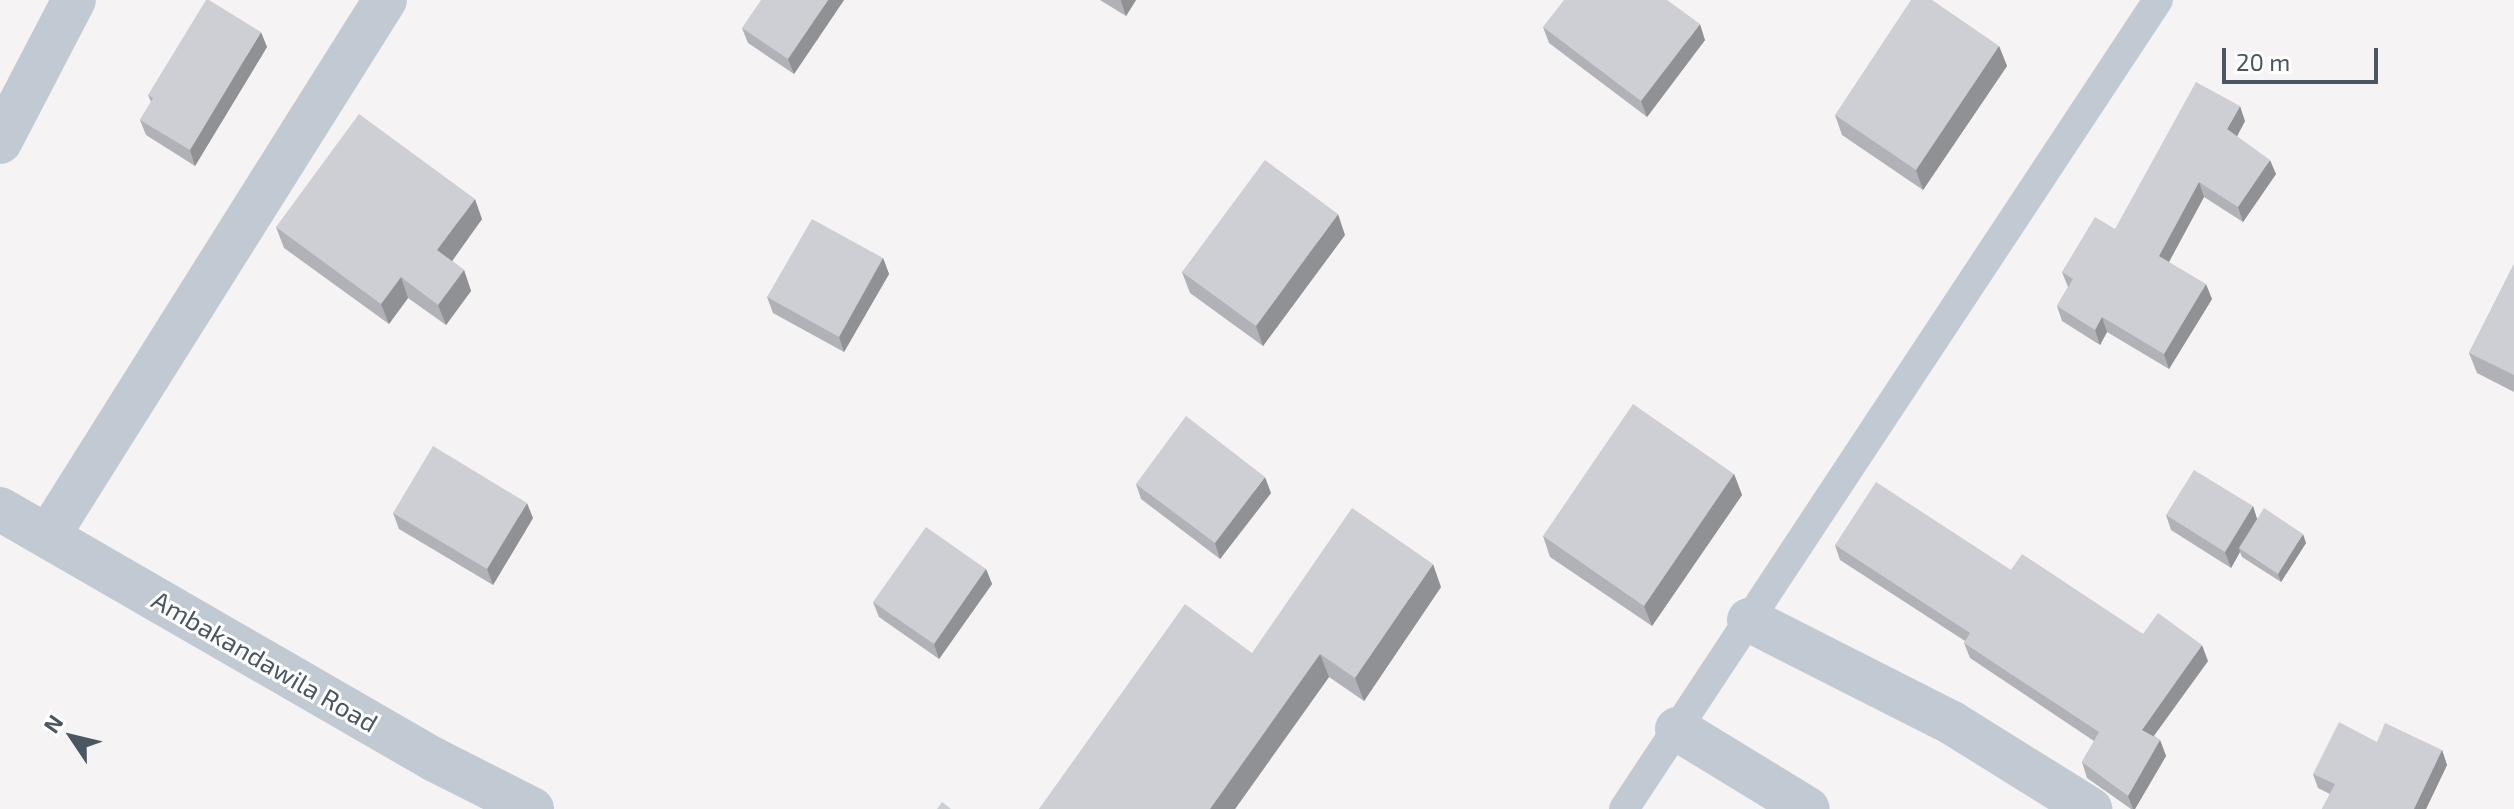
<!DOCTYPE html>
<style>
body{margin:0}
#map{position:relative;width:2514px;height:809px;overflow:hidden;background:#f5f3f3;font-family:"Exo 2",sans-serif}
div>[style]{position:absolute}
.service>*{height:30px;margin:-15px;padding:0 15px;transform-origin:15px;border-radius:15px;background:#c1cad2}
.minor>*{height:44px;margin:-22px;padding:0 22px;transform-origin:22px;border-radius:22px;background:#c1cad2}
.wall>*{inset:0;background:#b0b2b7}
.shaded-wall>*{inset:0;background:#909195}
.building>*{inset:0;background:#cdcfd5}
span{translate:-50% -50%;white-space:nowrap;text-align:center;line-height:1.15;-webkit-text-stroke:6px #fff;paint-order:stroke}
.street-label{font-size:26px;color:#4a5661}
.north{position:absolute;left:32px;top:697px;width:80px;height:80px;-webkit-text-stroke:6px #fff;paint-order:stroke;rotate:305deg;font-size:22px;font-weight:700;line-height:32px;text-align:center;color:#4a5661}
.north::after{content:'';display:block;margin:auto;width:28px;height:36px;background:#4a5661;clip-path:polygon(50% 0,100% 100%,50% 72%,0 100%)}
.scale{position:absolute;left:2222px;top:48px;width:156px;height:36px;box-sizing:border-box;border:4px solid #4a5661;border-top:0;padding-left:10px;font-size:24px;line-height:28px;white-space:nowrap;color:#4a5661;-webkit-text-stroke:6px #fff;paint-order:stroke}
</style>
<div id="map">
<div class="service">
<i style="left:1624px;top:809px;width:969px;rotate:-56.57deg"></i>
</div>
<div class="minor">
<i style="left:0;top:142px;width:160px;rotate:-62.5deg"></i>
<i style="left:0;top:509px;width:500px;rotate:30deg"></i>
<i style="left:433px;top:759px;width:111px;rotate:26.8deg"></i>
<i style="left:48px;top:536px;width:633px;rotate:-57.84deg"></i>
<i style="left:1749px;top:620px;width:228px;rotate:26.9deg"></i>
<i style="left:1952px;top:723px;width:163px;rotate:31.9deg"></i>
<i style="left:1677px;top:729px;width:153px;rotate:31.4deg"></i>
</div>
<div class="wall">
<i style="clip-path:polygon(844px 0,794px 74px,748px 43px,742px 28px)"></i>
<i style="clip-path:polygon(1100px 0,1136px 0,1126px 16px)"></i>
<i style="clip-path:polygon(1543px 27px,1705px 40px,1647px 117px,1549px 43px)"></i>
<i style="clip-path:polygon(1999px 46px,2007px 66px,1923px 190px,1842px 135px,1835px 115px)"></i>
<i style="clip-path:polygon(267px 47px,195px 166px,146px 135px,140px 120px,151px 102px,148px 95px)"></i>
<i style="clip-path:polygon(2245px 121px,2237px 136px,2276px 174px,2243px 222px,2204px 197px,2169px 262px,2212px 299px,2169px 369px,2107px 332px,2100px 345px,2062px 321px,2057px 306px,2068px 287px,2062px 272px,2115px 229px)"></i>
<i style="clip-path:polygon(482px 219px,452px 261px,464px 270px,471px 291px,446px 325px,408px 298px,389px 324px,284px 248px,276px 227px)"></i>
<i style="clip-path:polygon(1345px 235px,1263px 346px,1190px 293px,1182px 272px)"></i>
<i style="clip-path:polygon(883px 258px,889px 274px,844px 352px,773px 313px,767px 297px)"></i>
<i style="clip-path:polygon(2514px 264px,2514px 392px,2477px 373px,2469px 353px)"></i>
<i style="clip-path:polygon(1734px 474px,1742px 495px,1652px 626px,1550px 557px,1543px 536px)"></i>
<i style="clip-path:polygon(1136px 484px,1271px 493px,1220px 559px,1141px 499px)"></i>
<i style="clip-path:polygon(2253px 506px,2257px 519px,2306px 543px,2281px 582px,2242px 557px,2240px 552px,2231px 568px,2171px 530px,2166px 515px)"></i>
<i style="clip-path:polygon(393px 513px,533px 518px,493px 585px,399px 529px)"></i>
<i style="clip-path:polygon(1835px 545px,2011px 570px,2143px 634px,2208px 661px,2154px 736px,2160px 740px,2166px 756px,2135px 809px,2131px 809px,2087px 778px,2082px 762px,2094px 741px,1970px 658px,1964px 643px,1965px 641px,1840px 560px)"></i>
<i style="clip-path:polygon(986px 569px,992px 584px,939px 659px,879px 617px,873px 602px)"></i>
<i style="clip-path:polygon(1441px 587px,1364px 701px,1329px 677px,1235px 809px,1039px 809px,1252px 653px)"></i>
<i style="clip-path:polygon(2377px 742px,2442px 750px,2447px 765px,2426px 809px,2322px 809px,2330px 794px,2318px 788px,2313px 774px)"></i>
</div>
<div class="shaded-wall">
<i style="clip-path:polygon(828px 0,844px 0,794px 74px,788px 59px)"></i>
<i style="clip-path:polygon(1121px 0,1136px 0,1126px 16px,1121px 1px)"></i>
<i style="clip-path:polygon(1700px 24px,1705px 40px,1647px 117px,1641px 101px)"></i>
<i style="clip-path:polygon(261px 32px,267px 47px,195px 166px,190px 150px)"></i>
<i style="clip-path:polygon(1999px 46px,2007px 66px,1923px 190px,1916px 170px)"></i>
<i style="clip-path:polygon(2240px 106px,2245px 121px,2233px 144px,2227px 129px)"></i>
<i style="clip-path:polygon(2270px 160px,2276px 174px,2243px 222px,2238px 207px)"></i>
<i style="clip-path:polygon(2199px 182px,2204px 197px,2164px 271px,2159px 256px)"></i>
<i style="clip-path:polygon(475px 199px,482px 219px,445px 271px,437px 250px)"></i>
<i style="clip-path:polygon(1338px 214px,1345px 235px,1263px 346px,1256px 326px)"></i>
<i style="clip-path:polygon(883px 258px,889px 274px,844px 352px,839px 337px)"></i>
<i style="clip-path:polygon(464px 270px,471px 291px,446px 325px,438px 305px)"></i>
<i style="clip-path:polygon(401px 277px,408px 298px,389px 324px,381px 304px)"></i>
<i style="clip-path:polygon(2206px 284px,2212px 299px,2169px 369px,2164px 354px)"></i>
<i style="clip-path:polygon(2102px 317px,2107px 332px,2100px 345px,2095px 330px)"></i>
<i style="clip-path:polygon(1734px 474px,1742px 495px,1652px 626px,1644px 606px)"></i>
<i style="clip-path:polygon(1265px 477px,1271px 493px,1220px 559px,1215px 543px)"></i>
<i style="clip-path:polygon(527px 503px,533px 518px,493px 585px,487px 569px)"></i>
<i style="clip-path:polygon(2253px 506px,2258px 522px,2239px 548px,2240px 552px,2231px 568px,2225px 552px)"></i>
<i style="clip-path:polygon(2303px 534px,2306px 543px,2281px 582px,2278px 574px)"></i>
<i style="clip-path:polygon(1433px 564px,1441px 587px,1364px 701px,1355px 678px)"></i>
<i style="clip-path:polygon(986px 569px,992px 584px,939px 659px,934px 644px)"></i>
<i style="clip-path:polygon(2202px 645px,2208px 661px,2147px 745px,2142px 730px)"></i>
<i style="clip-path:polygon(1320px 654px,1329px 677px,1235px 809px,1210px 809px)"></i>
<i style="clip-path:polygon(2160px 740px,2166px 756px,2135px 809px,2133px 809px,2128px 796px)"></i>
<i style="clip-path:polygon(2442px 750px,2447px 765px,2426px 809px,2414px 809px)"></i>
</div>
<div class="building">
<i style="clip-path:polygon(206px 0,209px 0,261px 32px,190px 150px,140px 120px,153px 98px,148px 95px)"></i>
<i style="clip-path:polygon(761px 0,828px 0,788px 59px,742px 28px)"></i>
<i style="clip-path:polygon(1564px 0,1667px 0,1700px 24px,1641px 101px,1543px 27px)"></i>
<i style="clip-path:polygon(1911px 0,1932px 0,1999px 46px,1916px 170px,1835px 115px)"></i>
<i style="clip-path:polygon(2196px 82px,2240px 106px,2227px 129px,2270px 160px,2238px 207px,2199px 182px,2159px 256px,2206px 284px,2164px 354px,2102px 317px,2095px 330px,2057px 306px,2073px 279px,2062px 272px,2095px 217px,2115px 229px)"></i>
<i style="clip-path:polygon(359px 114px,475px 199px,437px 250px,464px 270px,438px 305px,401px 277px,381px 304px,276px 227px)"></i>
<i style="clip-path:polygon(1265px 160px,1338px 214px,1256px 326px,1182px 272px)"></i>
<i style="clip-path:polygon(812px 219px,883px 258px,839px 337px,767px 297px)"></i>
<i style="clip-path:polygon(2514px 264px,2514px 375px,2469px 353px)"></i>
<i style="clip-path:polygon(1633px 404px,1734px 474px,1644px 606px,1543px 536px)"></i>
<i style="clip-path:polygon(1186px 416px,1265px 477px,1215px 543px,1136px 484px)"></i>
<i style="clip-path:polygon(433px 446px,527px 503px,487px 569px,393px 513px)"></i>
<i style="clip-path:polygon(2194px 470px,2253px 506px,2225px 552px,2166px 515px)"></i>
<i style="clip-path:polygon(1876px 482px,2011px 570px,2022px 554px,2143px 634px,2158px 613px,2202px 645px,2142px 730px,2160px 740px,2128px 796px,2082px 762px,2099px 732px,1964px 643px,1970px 633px,1835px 545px)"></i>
<i style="clip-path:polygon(1352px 508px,1433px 564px,1355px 678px,1320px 654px,1210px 809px,1039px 809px,1185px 604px,1252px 653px)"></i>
<i style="clip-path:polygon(2264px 508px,2303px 534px,2278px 574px,2239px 548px)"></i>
<i style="clip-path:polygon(926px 527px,986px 569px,934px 644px,873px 602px)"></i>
<i style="clip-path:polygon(2339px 722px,2377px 742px,2385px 723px,2442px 750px,2414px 809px,2322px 809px,2335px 784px,2313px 774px)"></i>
<i style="clip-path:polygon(942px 802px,951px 809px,937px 809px)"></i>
</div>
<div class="street-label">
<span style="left:265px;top:661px;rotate:30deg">Ambakandawila Road</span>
</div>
<div class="north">N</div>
<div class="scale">20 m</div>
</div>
